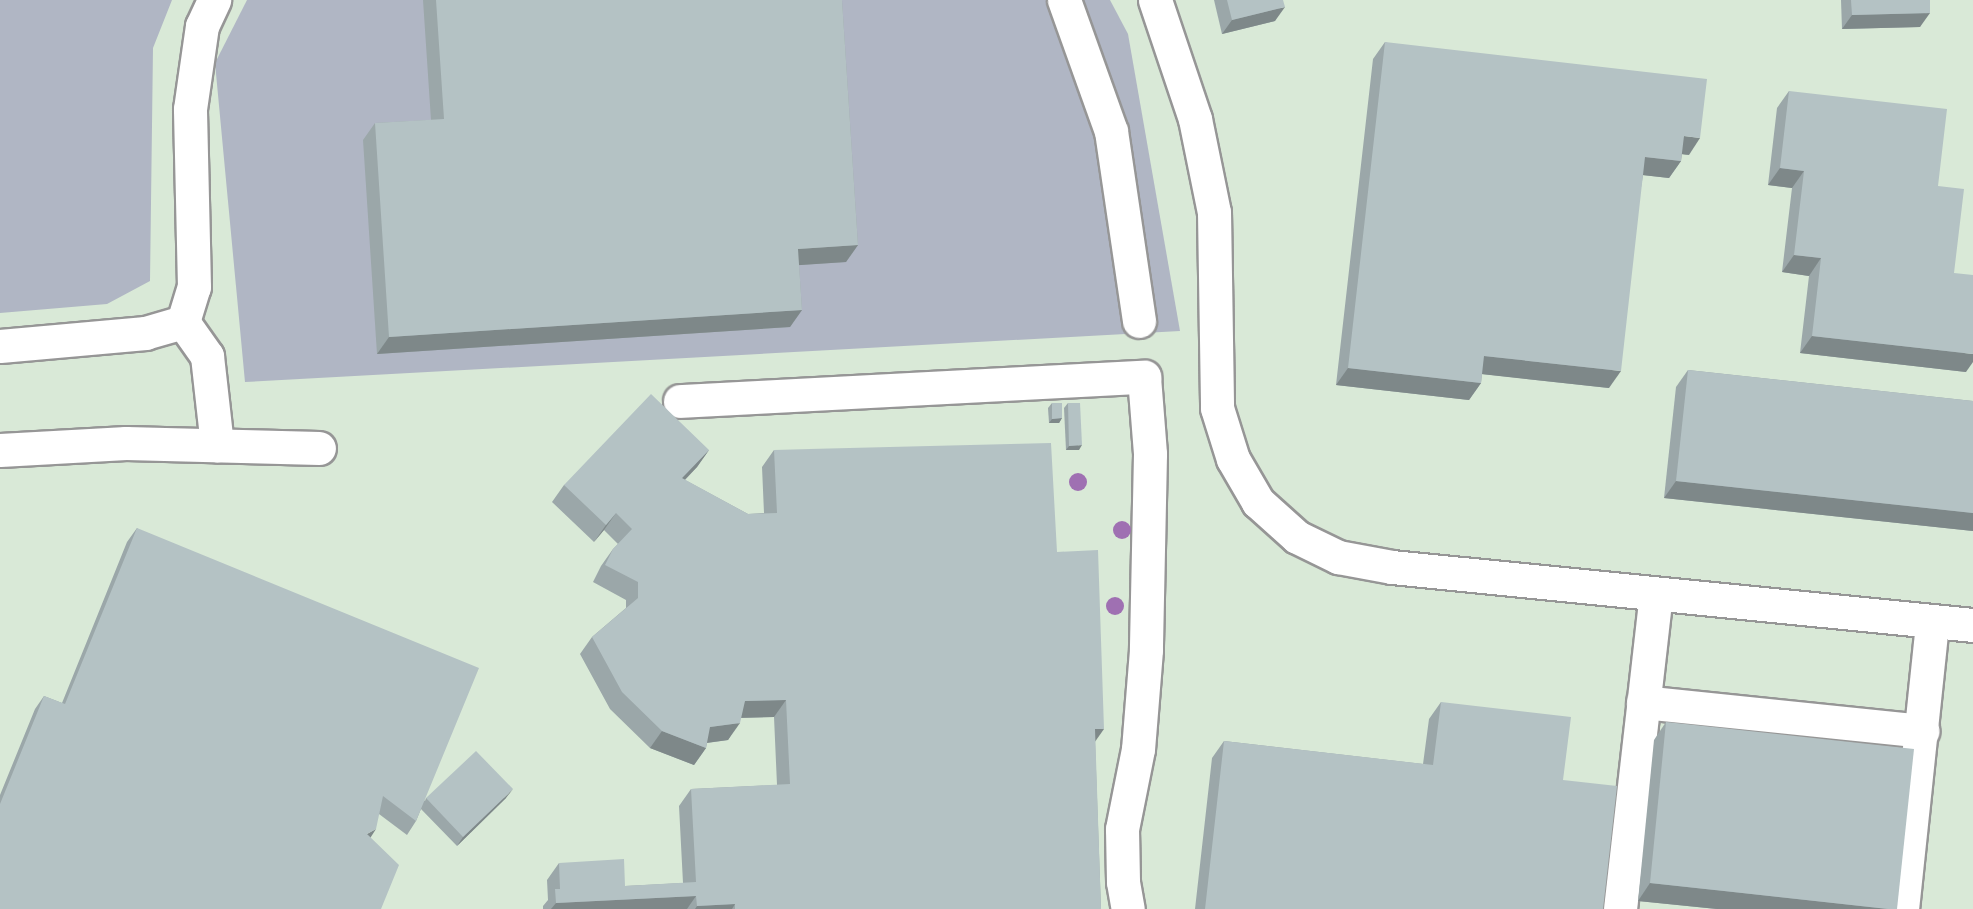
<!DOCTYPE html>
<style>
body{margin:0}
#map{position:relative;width:1973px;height:909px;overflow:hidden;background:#e5ecf0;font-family:"Source Sans 3",sans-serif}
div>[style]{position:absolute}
.industrial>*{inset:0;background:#d9e9d7}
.construction>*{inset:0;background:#b0b6c4}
.roads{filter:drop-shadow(2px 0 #969696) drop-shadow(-2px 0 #969696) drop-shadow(0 2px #969696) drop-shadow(0 -2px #969696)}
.minor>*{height:33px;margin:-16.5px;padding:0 16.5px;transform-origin:16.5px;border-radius:16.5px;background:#fff}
.trees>*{width:18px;height:18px;margin:-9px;border-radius:50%;background:#9f70b2}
.wall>*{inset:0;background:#9ba7a9}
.shaded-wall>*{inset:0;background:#7e8889}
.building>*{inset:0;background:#b4c2c4}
span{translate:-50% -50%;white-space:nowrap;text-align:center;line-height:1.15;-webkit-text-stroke:4.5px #fff;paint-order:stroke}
</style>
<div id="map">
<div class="industrial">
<i style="clip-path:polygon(0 0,1973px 0,1973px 909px,0 909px)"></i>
</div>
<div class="construction">
<i style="clip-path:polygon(0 0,172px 0,153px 48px,150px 281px,107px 304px,0 313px)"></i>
<i style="clip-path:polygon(247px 0,1110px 0,1128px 34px,1180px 331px,245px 382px,215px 63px)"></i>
</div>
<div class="roads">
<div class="minor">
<i style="left:1064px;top:0;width:139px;rotate:70.3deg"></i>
<i style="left:1111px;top:131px;width:192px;rotate:81.6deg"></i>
<i style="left:1155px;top:0;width:126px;rotate:71.4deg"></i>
<i style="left:1195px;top:119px;width:95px;rotate:78.5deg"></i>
<i style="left:1214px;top:212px;width:196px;rotate:89.1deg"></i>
<i style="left:1217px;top:408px;width:53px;rotate:72.6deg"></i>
<i style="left:1233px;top:459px;width:50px;rotate:59.8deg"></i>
<i style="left:1258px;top:502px;width:52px;rotate:41.9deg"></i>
<i style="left:1297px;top:537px;width:46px;rotate:26deg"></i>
<i style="left:1338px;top:557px;width:55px;rotate:10.5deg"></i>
<i style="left:1392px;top:567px;width:584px;rotate:5.7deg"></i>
<i style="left:183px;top:322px;width:42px;rotate:54.8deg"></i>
<i style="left:207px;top:356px;width:90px;rotate:83.6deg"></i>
<i style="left:0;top:346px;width:146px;rotate:-5.1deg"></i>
<i style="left:145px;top:333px;width:40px;rotate:-16deg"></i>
<i style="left:183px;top:322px;width:37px;rotate:-73deg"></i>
<i style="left:194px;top:287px;width:178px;rotate:-91.3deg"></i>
<i style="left:190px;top:109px;width:84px;rotate:-81.8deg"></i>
<i style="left:202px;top:26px;width:29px;rotate:-65deg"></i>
<i style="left:680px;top:401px;width:465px;rotate:-3deg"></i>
<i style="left:1144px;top:377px;width:77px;rotate:85.5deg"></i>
<i style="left:1150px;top:454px;width:196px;rotate:91.2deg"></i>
<i style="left:1146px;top:650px;width:99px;rotate:94.6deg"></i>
<i style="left:1138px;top:749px;width:82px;rotate:101.3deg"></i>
<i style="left:1122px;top:829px;width:53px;rotate:88.9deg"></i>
<i style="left:1123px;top:882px;width:27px;rotate:80deg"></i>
<i style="left:0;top:450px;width:126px;rotate:-3.2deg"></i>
<i style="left:126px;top:443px;width:193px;rotate:1.5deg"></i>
<i style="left:1643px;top:702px;width:281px;rotate:5.9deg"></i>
<i style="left:1620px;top:909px;width:317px;rotate:-83.5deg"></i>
<i style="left:1902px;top:909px;width:288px;rotate:-84deg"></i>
</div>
</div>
<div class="trees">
<i style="left:1078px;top:482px"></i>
<i style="left:1122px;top:530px"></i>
<i style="left:1115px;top:606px"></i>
</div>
<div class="wall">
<i style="clip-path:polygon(423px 0,842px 0,858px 245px,846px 262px,799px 265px,802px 310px,790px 327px,377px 354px,363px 140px,375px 123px,431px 120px)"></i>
<i style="clip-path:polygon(1214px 0,1283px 0,1275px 21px,1222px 34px)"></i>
<i style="clip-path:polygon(1841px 0,1930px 0,1920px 27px,1842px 29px)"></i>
<i style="clip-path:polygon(1385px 42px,1689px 155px,1682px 154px,1681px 161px,1669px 178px,1643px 175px,1609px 388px,1482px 374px,1481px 383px,1469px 400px,1336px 385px,1373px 59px)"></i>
<i style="clip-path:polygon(1789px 91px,1938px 186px,1954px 273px,1966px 372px,1800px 353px,1809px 276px,1782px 272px,1792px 188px,1768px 185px,1777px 108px)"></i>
<i style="clip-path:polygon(1688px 370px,1973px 401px,1973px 531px,1664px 498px,1676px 387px)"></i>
<i style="clip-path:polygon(1052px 403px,1062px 418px,1059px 423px,1049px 423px,1048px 408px)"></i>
<i style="clip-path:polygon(1068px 403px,1079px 450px,1066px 450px,1064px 408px)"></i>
<i style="clip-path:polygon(709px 450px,697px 467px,685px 480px,748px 514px,764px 513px,762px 467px,774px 450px,1057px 552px,1095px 741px,1101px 909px,543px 909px,543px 906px,548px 900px,547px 880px,559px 863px,625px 886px,683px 883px,679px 806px,691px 789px,777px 785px,774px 717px,741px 718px,728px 740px,707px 743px,706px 748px,694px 765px,650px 748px,610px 709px,580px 654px,592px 637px,626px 608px,626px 600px,593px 582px,601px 566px,613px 549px,618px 544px,604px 530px,594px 542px,552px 502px,564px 485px)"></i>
<i style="clip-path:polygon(137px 528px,425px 801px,426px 798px,506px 798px,457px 846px,421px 809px,416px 821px,407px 835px,379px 814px,0 909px,0 795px,35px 709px,44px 696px,62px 703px,127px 542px)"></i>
<i style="clip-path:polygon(1441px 702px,1563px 780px,1603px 909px,1195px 909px,1212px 758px,1224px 741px,1423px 764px,1429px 719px)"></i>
<i style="clip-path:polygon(1666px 722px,1897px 909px,1717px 909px,1638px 901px,1654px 740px)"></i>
</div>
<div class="shaded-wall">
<i style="clip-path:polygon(1285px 7px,1275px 21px,1222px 34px,1232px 20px)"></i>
<i style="clip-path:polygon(1930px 13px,1920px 27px,1842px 29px,1852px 15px)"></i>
<i style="clip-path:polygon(1684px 136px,1700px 138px,1689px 155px,1672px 153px)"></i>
<i style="clip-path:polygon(1645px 157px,1681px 161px,1669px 178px,1633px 174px)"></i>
<i style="clip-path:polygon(1780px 168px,1804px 171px,1792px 188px,1768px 185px)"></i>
<i style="clip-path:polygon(858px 245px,846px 262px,786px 266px,798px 249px)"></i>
<i style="clip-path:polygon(1794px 255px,1821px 258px,1809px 276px,1782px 272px)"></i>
<i style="clip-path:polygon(802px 310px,790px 327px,377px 354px,389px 337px)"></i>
<i style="clip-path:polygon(1812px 336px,1973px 354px,1973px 362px,1966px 372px,1800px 353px)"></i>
<i style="clip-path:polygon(1484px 356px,1621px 371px,1609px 388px,1472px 373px)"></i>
<i style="clip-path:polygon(1348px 368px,1481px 383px,1469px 400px,1336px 385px)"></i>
<i style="clip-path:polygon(1062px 418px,1059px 423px,1049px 423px,1052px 419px)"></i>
<i style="clip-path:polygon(1082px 445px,1079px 450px,1066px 450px,1069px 446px)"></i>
<i style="clip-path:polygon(709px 450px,697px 467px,670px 495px,682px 478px)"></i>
<i style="clip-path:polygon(1676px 481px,1973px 513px,1973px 531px,1664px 498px)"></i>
<i style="clip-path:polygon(616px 513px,604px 530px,594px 542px,606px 525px)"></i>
<i style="clip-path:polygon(786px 700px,774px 717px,733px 718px,745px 701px)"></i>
<i style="clip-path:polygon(740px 723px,728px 740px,698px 744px,710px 727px)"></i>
<i style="clip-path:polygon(1095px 729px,1104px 729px,1092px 746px)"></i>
<i style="clip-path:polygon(662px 731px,706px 748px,694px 765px,650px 748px)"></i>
<i style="clip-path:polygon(513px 789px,506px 798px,457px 846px,463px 837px)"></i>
<i style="clip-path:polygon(376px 829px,367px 843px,367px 834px)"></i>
<i style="clip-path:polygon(1650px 883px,1888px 909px,1717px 909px,1638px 901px)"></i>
<i style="clip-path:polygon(696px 896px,687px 909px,551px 909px,556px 903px)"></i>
<i style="clip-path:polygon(735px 904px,732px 909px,695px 909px,697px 906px)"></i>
</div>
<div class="building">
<i style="clip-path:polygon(436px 0,842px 0,858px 245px,798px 249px,802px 310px,389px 337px,375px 123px,444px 119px)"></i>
<i style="clip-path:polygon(1227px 0,1283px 0,1285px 7px,1232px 20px)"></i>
<i style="clip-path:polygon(1851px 0,1930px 0,1930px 13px,1852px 15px)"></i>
<i style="clip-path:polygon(1385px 42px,1707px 79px,1700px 138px,1684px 136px,1681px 161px,1645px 157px,1621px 371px,1484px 356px,1481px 383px,1348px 368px)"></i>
<i style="clip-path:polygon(1789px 91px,1947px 109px,1938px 186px,1964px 189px,1954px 273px,1973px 275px,1973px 354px,1812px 336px,1821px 258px,1794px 255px,1804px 171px,1780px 168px)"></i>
<i style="clip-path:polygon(1688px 370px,1973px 401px,1973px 513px,1676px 481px)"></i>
<i style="clip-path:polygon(651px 394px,709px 450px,682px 478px,748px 514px,777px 513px,774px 450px,1051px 443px,1057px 552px,1098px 550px,1104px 729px,1095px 729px,1101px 909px,735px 909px,735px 904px,697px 906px,696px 896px,556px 903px,555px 889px,560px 889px,559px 863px,624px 859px,625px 886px,696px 882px,691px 789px,790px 784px,786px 700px,745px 701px,740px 723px,710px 727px,706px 748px,662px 731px,622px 692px,592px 637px,638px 598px,638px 582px,605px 565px,613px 549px,632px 529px,616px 513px,606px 525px,564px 485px)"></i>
<i style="clip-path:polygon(1052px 403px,1062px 403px,1062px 418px,1052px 419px)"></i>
<i style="clip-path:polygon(1068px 403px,1080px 403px,1082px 445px,1069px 446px)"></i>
<i style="clip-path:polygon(137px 528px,479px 668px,416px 821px,383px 796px,376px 829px,367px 834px,399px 865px,381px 909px,0 909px,0 804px,44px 696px,65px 704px)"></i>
<i style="clip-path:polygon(1441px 702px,1571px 717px,1563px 780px,1617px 786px,1603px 909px,1205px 909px,1224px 741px,1433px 765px)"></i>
<i style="clip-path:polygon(1666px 722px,1914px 749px,1897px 909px,1888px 909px,1650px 883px)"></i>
<i style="clip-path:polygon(476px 751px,513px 789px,463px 837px,426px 798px)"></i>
</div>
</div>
